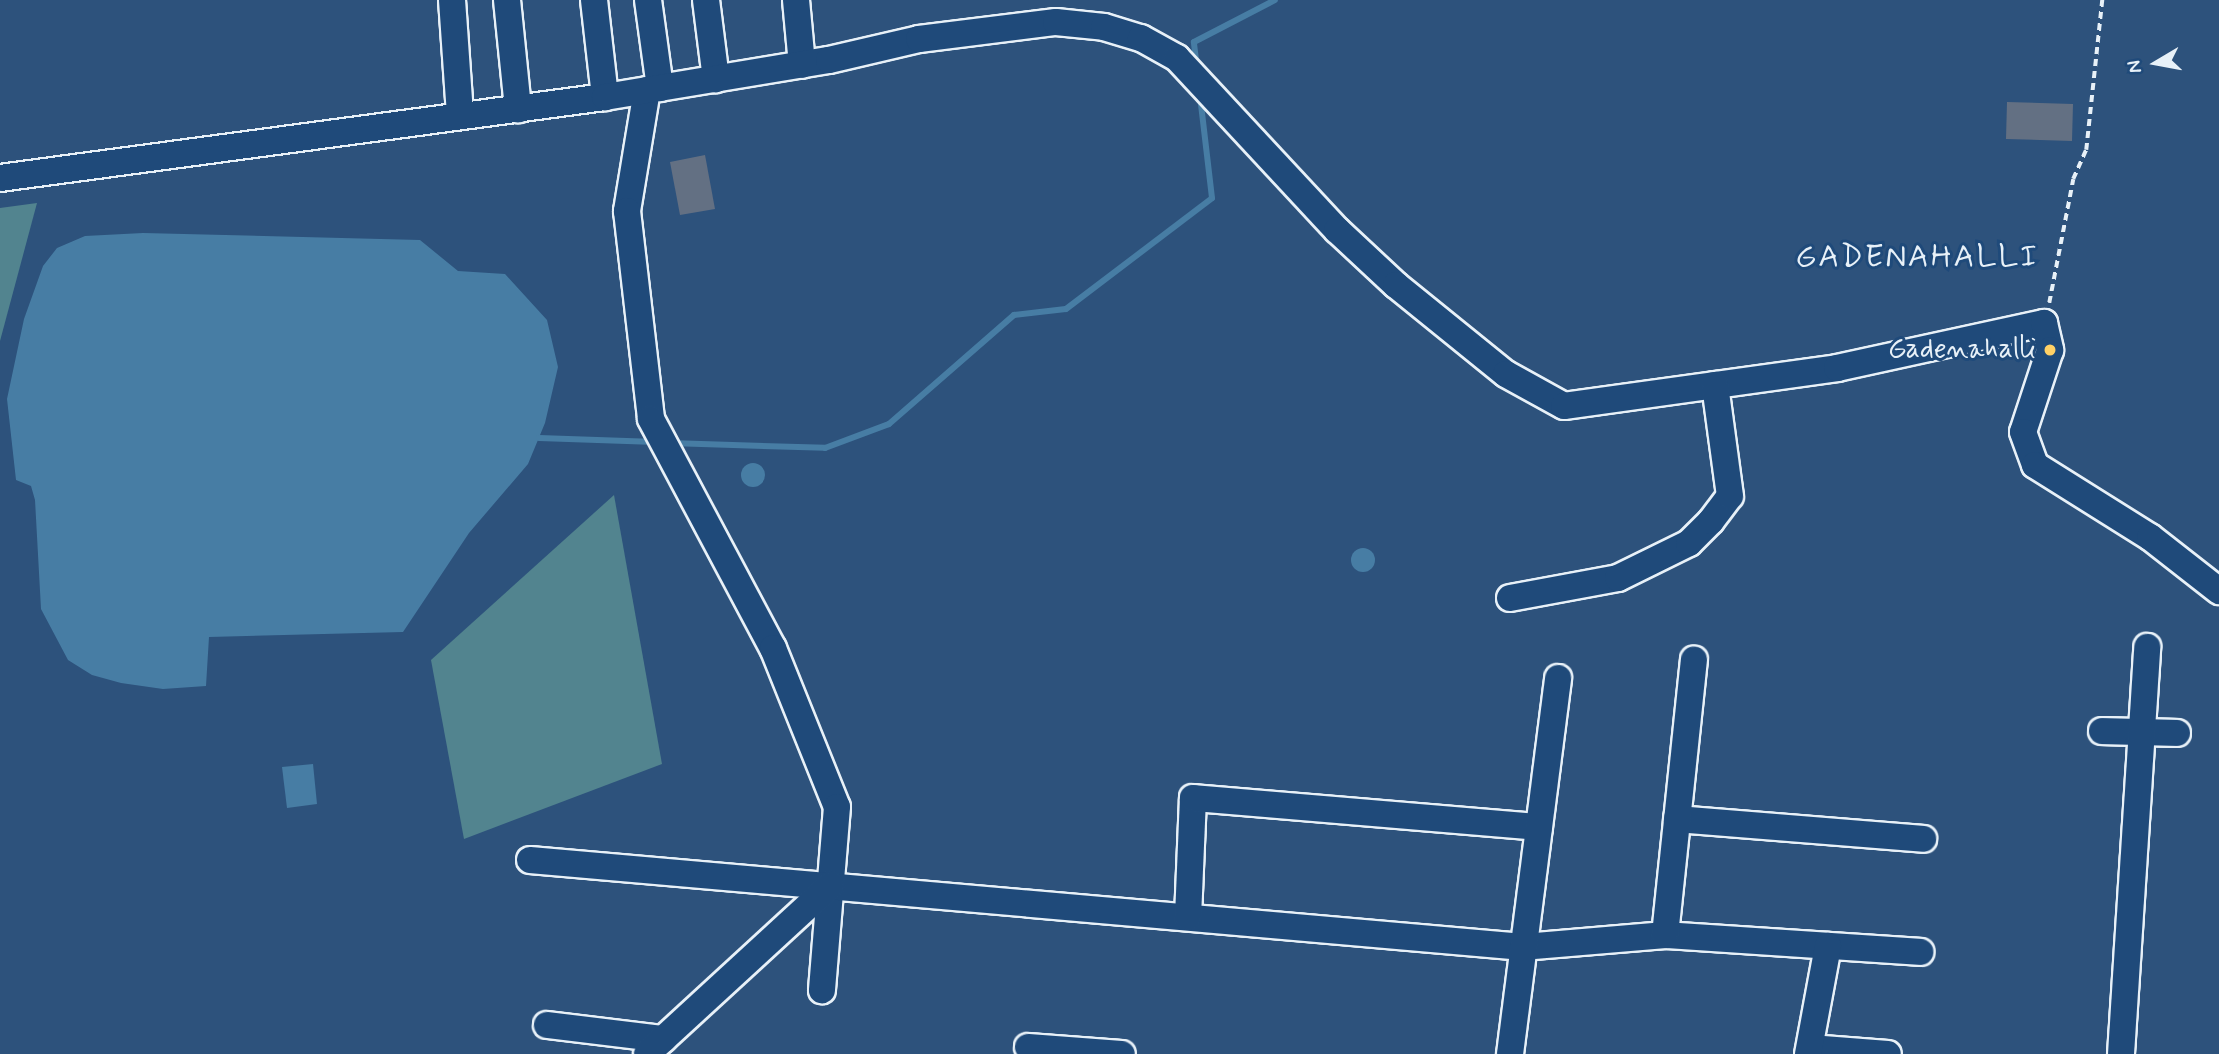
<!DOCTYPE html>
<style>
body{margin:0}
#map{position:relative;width:2219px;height:1054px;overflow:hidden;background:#2d527c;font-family:Mynerve,sans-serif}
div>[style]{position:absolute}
.green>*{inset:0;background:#52848f}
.water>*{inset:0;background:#477da4}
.round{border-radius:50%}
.stream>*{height:6px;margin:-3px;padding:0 3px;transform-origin:3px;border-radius:3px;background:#477da4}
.building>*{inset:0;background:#637083}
.path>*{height:3.5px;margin-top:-1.75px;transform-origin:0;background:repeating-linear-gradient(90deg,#e8f1f8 0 7px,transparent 0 12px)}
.roads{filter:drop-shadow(2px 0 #e8f1f8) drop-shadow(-2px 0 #e8f1f8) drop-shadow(0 2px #e8f1f8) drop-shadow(0 -2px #e8f1f8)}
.minor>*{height:26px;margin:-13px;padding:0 13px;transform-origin:13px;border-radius:13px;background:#1f4a7a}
.dots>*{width:19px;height:19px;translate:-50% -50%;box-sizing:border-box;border:4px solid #1f4a7a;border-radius:50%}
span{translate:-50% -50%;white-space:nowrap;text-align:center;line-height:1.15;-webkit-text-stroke:6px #1f4a7a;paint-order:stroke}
.poi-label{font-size:28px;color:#e8f1f8}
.right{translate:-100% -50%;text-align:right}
.quarter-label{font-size:32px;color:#e8f1f8;letter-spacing:2px}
.north{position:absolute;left:2121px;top:28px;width:70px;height:70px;-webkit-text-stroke:5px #1f4a7a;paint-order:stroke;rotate:260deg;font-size:19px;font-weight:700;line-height:28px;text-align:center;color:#e8f1f8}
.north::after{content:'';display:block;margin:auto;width:24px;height:32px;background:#e8f1f8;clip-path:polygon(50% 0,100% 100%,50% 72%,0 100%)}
</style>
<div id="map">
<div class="green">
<i style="clip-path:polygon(37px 203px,0 341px,0 208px)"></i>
<i style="clip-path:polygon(614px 495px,662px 764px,464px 839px,431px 660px)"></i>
</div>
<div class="water">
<i style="clip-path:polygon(143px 233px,420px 240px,458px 271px,505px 274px,547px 320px,558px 367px,545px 423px,528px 464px,469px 533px,403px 632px,209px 637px,206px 686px,163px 689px,121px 683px,92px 675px,68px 660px,41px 609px,35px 500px,31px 486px,16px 480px,7px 399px,24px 319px,43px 266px,57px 248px,85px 236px)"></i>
<i class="round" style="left:741px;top:463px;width:24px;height:24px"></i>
<i class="round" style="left:1351px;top:548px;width:24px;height:24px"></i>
<i style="clip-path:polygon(313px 764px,317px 804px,287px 808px,282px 767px)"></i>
</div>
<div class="stream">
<i style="left:1197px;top:68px;width:26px;rotate:-97deg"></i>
<i style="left:1194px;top:42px;width:91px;rotate:-27.4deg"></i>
<i style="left:539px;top:438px;width:117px;rotate:2deg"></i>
<i style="left:670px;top:443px;width:155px;rotate:1.8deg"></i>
<i style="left:825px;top:448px;width:68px;rotate:-20.6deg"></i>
<i style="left:889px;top:424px;width:166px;rotate:-41.1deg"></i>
<i style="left:1014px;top:315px;width:52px;rotate:-6.6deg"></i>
<i style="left:1066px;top:309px;width:183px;rotate:-37.2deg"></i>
<i style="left:1212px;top:198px;width:103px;rotate:-96.7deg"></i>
</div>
<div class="building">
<i style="clip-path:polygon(2007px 102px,2073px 104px,2072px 141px,2006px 139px)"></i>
<i style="clip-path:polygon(705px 155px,715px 209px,680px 215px,670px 162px)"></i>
</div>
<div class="path">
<i style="left:2049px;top:303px;width:126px;rotate:-79deg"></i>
<i style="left:2073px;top:179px;width:32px;rotate:-66deg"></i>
<i style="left:2086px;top:150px;width:151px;rotate:-83.9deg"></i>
</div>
<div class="roads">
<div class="minor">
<i style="left:452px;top:0;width:115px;rotate:86deg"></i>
<i style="left:507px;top:0;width:110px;rotate:84.2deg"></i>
<i style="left:594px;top:0;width:98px;rotate:83.5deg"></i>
<i style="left:648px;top:0;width:89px;rotate:82.2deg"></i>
<i style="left:706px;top:0;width:80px;rotate:82.8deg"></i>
<i style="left:796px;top:0;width:65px;rotate:84.7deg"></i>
<i style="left:647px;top:90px;width:123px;rotate:99.4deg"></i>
<i style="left:627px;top:211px;width:209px;rotate:83.4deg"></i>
<i style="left:651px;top:419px;width:259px;rotate:62deg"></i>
<i style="left:773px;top:648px;width:171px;rotate:68.1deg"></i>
<i style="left:837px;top:807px;width:184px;rotate:94.7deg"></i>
<i style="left:0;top:178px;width:610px;rotate:-7.63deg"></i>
<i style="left:605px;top:97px;width:227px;rotate:-9.4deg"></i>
<i style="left:829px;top:60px;width:92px;rotate:-13.1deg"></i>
<i style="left:919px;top:39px;width:138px;rotate:-7.1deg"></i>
<i style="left:1056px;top:22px;width:48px;rotate:5.9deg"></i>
<i style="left:1104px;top:27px;width:39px;rotate:17deg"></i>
<i style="left:1141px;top:38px;width:41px;rotate:29.1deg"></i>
<i style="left:1177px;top:58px;width:235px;rotate:47.1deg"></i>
<i style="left:1337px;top:230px;width:81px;rotate:43deg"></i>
<i style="left:1396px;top:285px;width:141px;rotate:39deg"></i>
<i style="left:1506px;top:374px;width:66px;rotate:28.9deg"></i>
<i style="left:1564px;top:406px;width:276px;rotate:-7.9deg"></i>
<i style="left:1837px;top:368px;width:212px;rotate:-12.3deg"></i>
<i style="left:2044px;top:323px;width:28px;rotate:77deg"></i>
<i style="left:2050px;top:350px;width:86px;rotate:108.2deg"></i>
<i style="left:2023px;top:432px;width:35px;rotate:70deg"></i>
<i style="left:2035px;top:465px;width:136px;rotate:32.1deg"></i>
<i style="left:2150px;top:537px;width:88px;rotate:38deg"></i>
<i style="left:1510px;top:598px;width:110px;rotate:-10.5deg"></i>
<i style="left:1618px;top:578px;width:79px;rotate:-26.2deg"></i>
<i style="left:1689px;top:543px;width:31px;rotate:-45deg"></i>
<i style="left:1711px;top:521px;width:31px;rotate:-53deg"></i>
<i style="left:1730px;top:496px;width:112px;rotate:-97.7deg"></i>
<i style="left:2102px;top:731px;width:75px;rotate:1.5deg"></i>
<i style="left:1677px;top:819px;width:247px;rotate:4.6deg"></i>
<i style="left:530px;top:860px;width:997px;rotate:5.01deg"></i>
<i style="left:1523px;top:947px;width:143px;rotate:-4.8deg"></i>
<i style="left:1665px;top:935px;width:256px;rotate:3.8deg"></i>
<i style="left:1188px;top:917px;width:119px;rotate:-87.6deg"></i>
<i style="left:1193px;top:798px;width:347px;rotate:4.8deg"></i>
<i style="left:1665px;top:935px;width:277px;rotate:-84deg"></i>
<i style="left:547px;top:1025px;width:117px;rotate:6.9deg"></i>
<i style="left:1028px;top:1047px;width:94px;rotate:4.3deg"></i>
<i style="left:1810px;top:1048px;width:78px;rotate:4.4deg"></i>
<i style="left:647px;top:1054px;width:250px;rotate:-42.6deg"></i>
<i style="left:1510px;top:1054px;width:379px;rotate:-82.7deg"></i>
<i style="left:1808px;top:1054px;width:110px;rotate:-79.5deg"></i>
<i style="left:2121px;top:1054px;width:408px;rotate:-86.3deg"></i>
</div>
</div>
<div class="dots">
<i style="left:2050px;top:350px;background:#ffd166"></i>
</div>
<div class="poi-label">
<span class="right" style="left:2036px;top:350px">Gadenahalli</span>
</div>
<div class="quarter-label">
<span style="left:1917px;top:257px">GADENAHALLI</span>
</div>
<div class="north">N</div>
</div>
